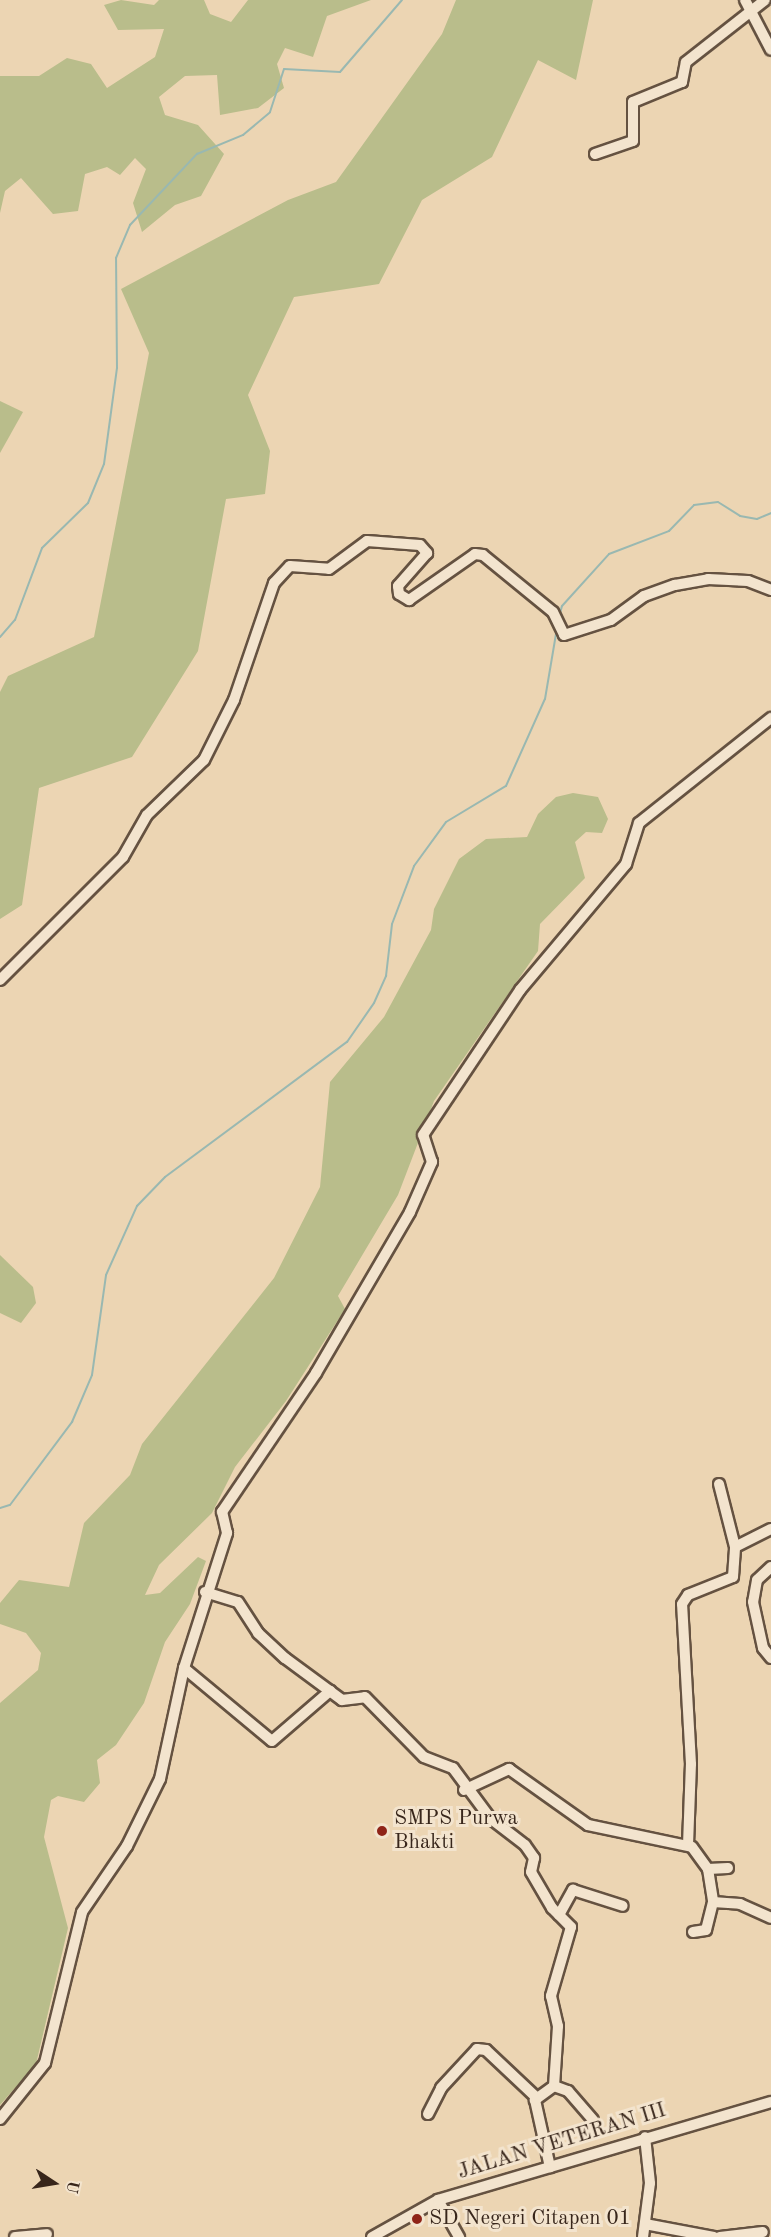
<!DOCTYPE html>
<style>
body{margin:0}
#map{position:relative;width:771px;height:2237px;overflow:hidden;background:#ecd5b3;font-family:"Old Standard TT",serif}
div>[style]{position:absolute}
.green>*{inset:0;background:#b9bd8b}
.stream>*{height:2px;margin:-1px;padding:0 1px;transform-origin:1px;border-radius:1px;background:#99b8b1}
.roads{filter:drop-shadow(2px 0 #655241) drop-shadow(-2px 0 #655241) drop-shadow(0 2px #655241) drop-shadow(0 -2px #655241)}
.street>*{height:10px;margin:-5px;padding:0 5px;transform-origin:5px;border-radius:5px;background:#f3e4ce}
.dots>*{width:16px;height:16px;translate:-50% -50%;box-sizing:border-box;border:3px solid #f3e4ce;border-radius:50%}
span{translate:-50% -50%;white-space:nowrap;text-align:center;line-height:1.15;-webkit-text-stroke:6px #f3e4ce;paint-order:stroke}
.poi-label{font-size:21px;color:#38261b}
.left{translate:0 -50%;text-align:left}
.street-label{font-size:21px;color:#38261b}
.north{position:absolute;left:24px;top:2153px;width:60px;height:60px;-webkit-text-stroke:4px #f3e4ce;paint-order:stroke;rotate:102deg;font-size:16px;font-weight:700;line-height:24px;text-align:center;color:#38261b}
.north::after{content:'';display:block;margin:auto;width:21px;height:27px;background:#38261b;clip-path:polygon(50% 0,100% 100%,50% 72%,0 100%)}
</style>
<div id="map">
<div class="green">
<i style="clip-path:polygon(121px 0,154px 5px,159px 0,204px 0,210px 14px,231px 22px,248px 0,371px 0,327px 16px,313px 57px,285px 48px,277px 64px,284px 88px,258px 108px,220px 115px,217px 75px,185px 76px,159px 97px,165px 115px,198px 125px,224px 154px,201px 196px,175px 205px,142px 232px,133px 203px,146px 169px,135px 158px,120px 175px,107px 167px,85px 174px,78px 211px,53px 214px,21px 178px,5px 191px,0 213px,0 76px,39px 76px,67px 58px,91px 64px,107px 88px,155px 57px,164px 29px,118px 30px,104px 5px)"></i>
<i style="clip-path:polygon(456px 0,593px 0,576px 80px,538px 60px,492px 157px,422px 200px,379px 284px,294px 297px,248px 395px,270px 451px,265px 494px,226px 499px,198px 651px,132px 757px,39px 788px,22px 905px,0 919px,0 692px,8px 676px,94px 637px,149px 353px,121px 289px,288px 200px,336px 182px,442px 34px)"></i>
<i style="clip-path:polygon(0 401px,23px 412px,0 453px)"></i>
<i style="clip-path:polygon(573px 793px,598px 797px,608px 819px,602px 833px,586px 832px,575px 842px,585px 878px,540px 924px,538px 951px,434px 1101px,398px 1195px,338px 1296px,345px 1309px,286px 1401px,235px 1467px,212px 1513px,159px 1565px,145px 1595px,160px 1593px,198px 1557px,206px 1561px,190px 1604px,165px 1642px,144px 1703px,116px 1745px,97px 1760px,100px 1783px,84px 1802px,58px 1796px,51px 1800px,44px 1837px,68px 1928px,36px 2064px,0 2105px,0 1703px,38px 1670px,41px 1653px,26px 1633px,0 1624px,0 1603px,19px 1580px,69px 1587px,84px 1523px,130px 1475px,142px 1444px,274px 1278px,320px 1187px,330px 1082px,384px 1017px,431px 930px,434px 909px,459px 859px,486px 839px,527px 837px,538px 814px,556px 797px)"></i>
<i style="clip-path:polygon(0 1255px,33px 1287px,36px 1303px,21px 1323px,0 1313px)"></i>
</div>
<div class="stream">
<i style="left:559px;top:617px;width:11px;rotate:-75deg"></i>
<i style="left:562px;top:606px;width:70px;rotate:-47.9deg"></i>
<i style="left:609px;top:554px;width:64px;rotate:-21deg"></i>
<i style="left:669px;top:531px;width:36px;rotate:-46deg"></i>
<i style="left:694px;top:505px;width:24px;rotate:-7deg"></i>
<i style="left:718px;top:502px;width:26px;rotate:32deg"></i>
<i style="left:740px;top:516px;width:17px;rotate:10deg"></i>
<i style="left:757px;top:519px;width:15px;rotate:-23deg"></i>
<i style="left:0;top:637px;width:23px;rotate:-49deg"></i>
<i style="left:15px;top:620px;width:77px;rotate:-69.4deg"></i>
<i style="left:42px;top:548px;width:64px;rotate:-44.4deg"></i>
<i style="left:88px;top:503px;width:42px;rotate:-67.7deg"></i>
<i style="left:104px;top:464px;width:97px;rotate:-82.3deg"></i>
<i style="left:117px;top:368px;width:110px;rotate:-90.5deg"></i>
<i style="left:116px;top:258px;width:36px;rotate:-67deg"></i>
<i style="left:130px;top:225px;width:98px;rotate:-46.7deg"></i>
<i style="left:197px;top:154px;width:50px;rotate:-22.4deg"></i>
<i style="left:243px;top:135px;width:35px;rotate:-40deg"></i>
<i style="left:270px;top:112px;width:45px;rotate:-72deg"></i>
<i style="left:284px;top:69px;width:56px;rotate:3.1deg"></i>
<i style="left:340px;top:72px;width:95px;rotate:-49.3deg"></i>
<i style="left:0;top:1508px;width:10px;rotate:-17deg"></i>
<i style="left:10px;top:1505px;width:104px;rotate:-53.2deg"></i>
<i style="left:72px;top:1422px;width:51px;rotate:-66.9deg"></i>
<i style="left:92px;top:1375px;width:101px;rotate:-82deg"></i>
<i style="left:106px;top:1275px;width:76px;rotate:-65.8deg"></i>
<i style="left:137px;top:1206px;width:40px;rotate:-46deg"></i>
<i style="left:165px;top:1177px;width:227px;rotate:-36.6deg"></i>
<i style="left:347px;top:1042px;width:47px;rotate:-55.3deg"></i>
<i style="left:374px;top:1003px;width:30px;rotate:-66deg"></i>
<i style="left:386px;top:976px;width:52px;rotate:-83.4deg"></i>
<i style="left:392px;top:924px;width:62px;rotate:-69.2deg"></i>
<i style="left:414px;top:866px;width:54px;rotate:-54deg"></i>
<i style="left:446px;top:822px;width:70px;rotate:-31deg"></i>
<i style="left:506px;top:786px;width:95px;rotate:-65.9deg"></i>
<i style="left:545px;top:699px;width:72px;rotate:-80.4deg"></i>
</div>
<div class="roads">
<div class="street">
<i style="left:745px;top:0;width:56px;rotate:62.5deg"></i>
<i style="left:595px;top:154px;width:40px;rotate:-18.9deg"></i>
<i style="left:633px;top:141px;width:39px;rotate:-90deg"></i>
<i style="left:633px;top:102px;width:53px;rotate:-22.2deg"></i>
<i style="left:682px;top:82px;width:20px;rotate:-79deg"></i>
<i style="left:686px;top:62px;width:100px;rotate:-38.1deg"></i>
<i style="left:0;top:980px;width:174px;rotate:-45deg"></i>
<i style="left:123px;top:857px;width:48px;rotate:-60.3deg"></i>
<i style="left:147px;top:815px;width:79px;rotate:-44deg"></i>
<i style="left:204px;top:760px;width:67px;rotate:-63.4deg"></i>
<i style="left:234px;top:700px;width:124px;rotate:-71.1deg"></i>
<i style="left:274px;top:583px;width:23px;rotate:-47deg"></i>
<i style="left:290px;top:566px;width:39px;rotate:4deg"></i>
<i style="left:329px;top:569px;width:47px;rotate:-36.4deg"></i>
<i style="left:367px;top:541px;width:53px;rotate:4.3deg"></i>
<i style="left:420px;top:545px;width:11px;rotate:49deg"></i>
<i style="left:427px;top:553px;width:44px;rotate:131.3deg"></i>
<i style="left:398px;top:586px;width:8px;rotate:83deg"></i>
<i style="left:399px;top:594px;width:12px;rotate:31deg"></i>
<i style="left:409px;top:600px;width:80px;rotate:-34.9deg"></i>
<i style="left:475px;top:554px;width:8px;rotate:7deg"></i>
<i style="left:483px;top:555px;width:90px;rotate:39.2deg"></i>
<i style="left:553px;top:612px;width:25px;rotate:64deg"></i>
<i style="left:564px;top:635px;width:49px;rotate:-17.7deg"></i>
<i style="left:611px;top:620px;width:41px;rotate:-36deg"></i>
<i style="left:644px;top:596px;width:33px;rotate:-20deg"></i>
<i style="left:675px;top:585px;width:34px;rotate:-10deg"></i>
<i style="left:708px;top:579px;width:40px;rotate:2.9deg"></i>
<i style="left:748px;top:581px;width:25px;rotate:21deg"></i>
<i style="left:719px;top:1484px;width:65px;rotate:75.7deg"></i>
<i style="left:735px;top:1547px;width:40px;rotate:-26.6deg"></i>
<i style="left:771px;top:1567px;width:19px;rotate:137deg"></i>
<i style="left:757px;top:1580px;width:22px;rotate:100deg"></i>
<i style="left:753px;top:1602px;width:47px;rotate:77.7deg"></i>
<i style="left:763px;top:1648px;width:13px;rotate:51deg"></i>
<i style="left:205px;top:1592px;width:34px;rotate:17deg"></i>
<i style="left:238px;top:1602px;width:37px;rotate:57deg"></i>
<i style="left:258px;top:1633px;width:37px;rotate:43deg"></i>
<i style="left:285px;top:1658px;width:71px;rotate:36.4deg"></i>
<i style="left:342px;top:1700px;width:23px;rotate:-7deg"></i>
<i style="left:365px;top:1697px;width:84px;rotate:45.5deg"></i>
<i style="left:424px;top:1757px;width:31px;rotate:21deg"></i>
<i style="left:453px;top:1768px;width:62px;rotate:53.5deg"></i>
<i style="left:490px;top:1818px;width:44px;rotate:37.6deg"></i>
<i style="left:525px;top:1845px;width:16px;rotate:55deg"></i>
<i style="left:534px;top:1858px;width:14px;rotate:102deg"></i>
<i style="left:531px;top:1872px;width:42px;rotate:59.7deg"></i>
<i style="left:552px;top:1908px;width:27px;rotate:45deg"></i>
<i style="left:571px;top:1927px;width:72px;rotate:106.2deg"></i>
<i style="left:551px;top:1996px;width:31px;rotate:77deg"></i>
<i style="left:558px;top:2026px;width:60px;rotate:93.8deg"></i>
<i style="left:554px;top:2086px;width:24px;rotate:144deg"></i>
<i style="left:535px;top:2100px;width:69px;rotate:77.4deg"></i>
<i style="left:184px;top:1668px;width:114px;rotate:39.7deg"></i>
<i style="left:272px;top:1741px;width:77px;rotate:-40.8deg"></i>
<i style="left:464px;top:1790px;width:50px;rotate:-25deg"></i>
<i style="left:509px;top:1769px;width:97px;rotate:35.3deg"></i>
<i style="left:588px;top:1825px;width:106px;rotate:11.9deg"></i>
<i style="left:692px;top:1847px;width:27px;rotate:54deg"></i>
<i style="left:708px;top:1869px;width:33px;rotate:81deg"></i>
<i style="left:713px;top:1902px;width:27px;rotate:4deg"></i>
<i style="left:740px;top:1904px;width:34px;rotate:24deg"></i>
<i style="left:688px;top:1845px;width:81px;rotate:-87.9deg"></i>
<i style="left:691px;top:1764px;width:160px;rotate:-93.2deg"></i>
<i style="left:682px;top:1604px;width:11px;rotate:-56deg"></i>
<i style="left:688px;top:1595px;width:48px;rotate:-21.8deg"></i>
<i style="left:733px;top:1577px;width:30px;rotate:-86deg"></i>
<i style="left:708px;top:1869px;width:20px;rotate:-3deg"></i>
<i style="left:559px;top:1915px;width:29px;rotate:-61deg"></i>
<i style="left:573px;top:1890px;width:52px;rotate:17.7deg"></i>
<i style="left:693px;top:1932px;width:13px;rotate:-9deg"></i>
<i style="left:706px;top:1930px;width:29px;rotate:-76deg"></i>
<i style="left:554px;top:2086px;width:15px;rotate:20deg"></i>
<i style="left:568px;top:2091px;width:38px;rotate:49deg"></i>
<i style="left:428px;top:2114px;width:29px;rotate:-63deg"></i>
<i style="left:441px;top:2088px;width:53px;rotate:-47.3deg"></i>
<i style="left:477px;top:2049px;width:9px;rotate:6deg"></i>
<i style="left:486px;top:2050px;width:70px;rotate:43.3deg"></i>
<i style="left:0;top:2119px;width:72px;rotate:-51.2deg"></i>
<i style="left:45px;top:2063px;width:155px;rotate:-76.2deg"></i>
<i style="left:82px;top:1912px;width:80px;rotate:-55.7deg"></i>
<i style="left:127px;top:1846px;width:75px;rotate:-63.8deg"></i>
<i style="left:160px;top:1779px;width:114px;rotate:-77.8deg"></i>
<i style="left:184px;top:1668px;width:142px;rotate:-72.3deg"></i>
<i style="left:227px;top:1533px;width:22px;rotate:-103deg"></i>
<i style="left:222px;top:1512px;width:168px;rotate:-55.9deg"></i>
<i style="left:316px;top:1373px;width:186px;rotate:-59.7deg"></i>
<i style="left:410px;top:1212px;width:55px;rotate:-66.3deg"></i>
<i style="left:432px;top:1162px;width:28px;rotate:-108deg"></i>
<i style="left:423px;top:1135px;width:174px;rotate:-56.2deg"></i>
<i style="left:520px;top:990px;width:165px;rotate:-49.9deg"></i>
<i style="left:626px;top:864px;width:43px;rotate:-72.4deg"></i>
<i style="left:639px;top:823px;width:169px;rotate:-38.5deg"></i>
<i style="left:438px;top:2200px;width:43px;rotate:60.4deg"></i>
<i style="left:645px;top:2224px;width:70px;rotate:10.7deg"></i>
<i style="left:15px;top:2237px;width:32px;rotate:-5deg"></i>
<i style="left:372px;top:2237px;width:76px;rotate:-29.3deg"></i>
<i style="left:438px;top:2200px;width:347px;rotate:-16.4deg"></i>
<i style="left:643px;top:2237px;width:54px;rotate:-82.6deg"></i>
<i style="left:650px;top:2183px;width:46px;rotate:-96.2deg"></i>
<i style="left:720px;top:2237px;width:43px;rotate:-6.6deg"></i>
</div>
</div>
<div class="dots">
<i style="left:382px;top:1831px;background:#8f2418"></i>
<i style="left:417px;top:2219px;background:#8f2418"></i>
</div>
<div class="poi-label">
<span class="left" style="left:394px;top:1831px">SMPS Purwa<br>Bhakti</span>
<span class="left" style="left:429px;top:2219px">SD Negeri Citapen 01</span>
</div>
<div class="street-label">
<span style="left:562px;top:2142px;rotate:-17deg">JALAN VETERAN III</span>
</div>
<div class="north">U</div>
</div>
